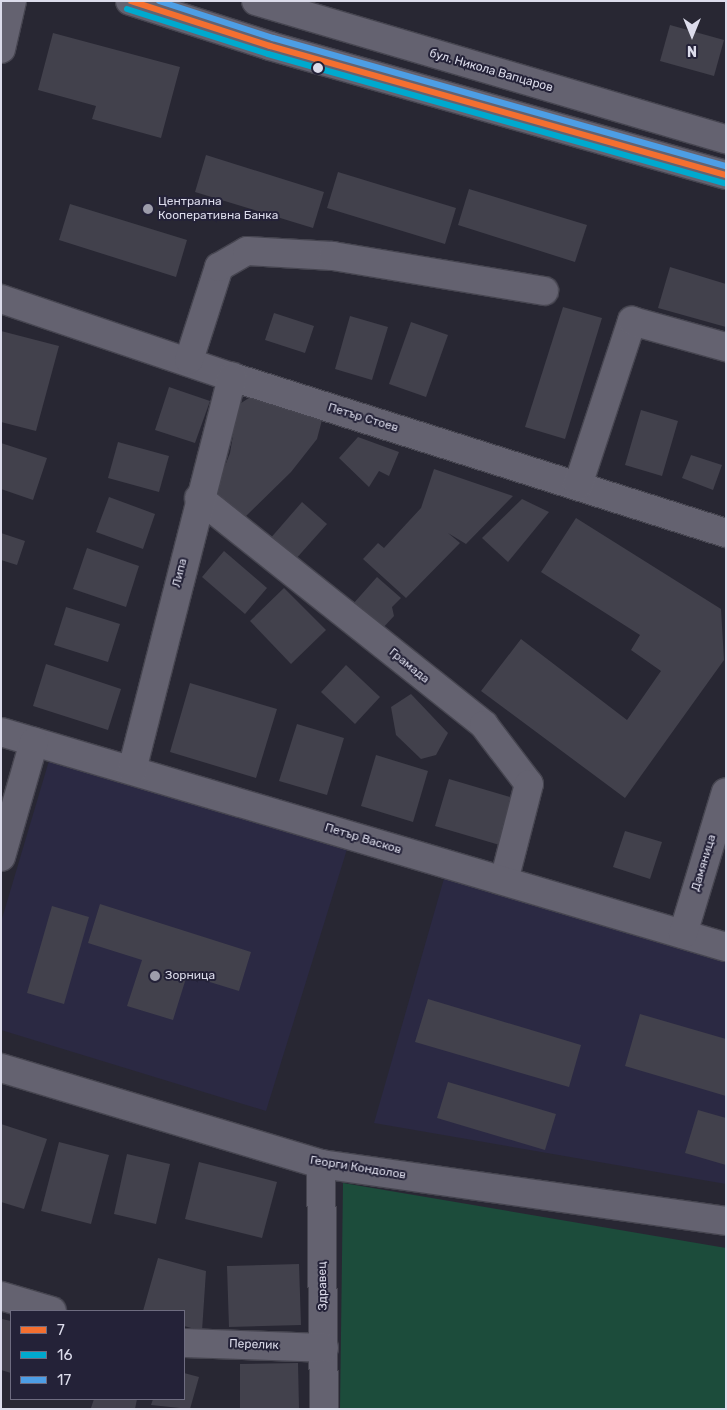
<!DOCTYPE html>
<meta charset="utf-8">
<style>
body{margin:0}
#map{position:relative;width:727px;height:1410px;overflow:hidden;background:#282733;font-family:Rubik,sans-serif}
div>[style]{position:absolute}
.built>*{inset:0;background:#2b2943}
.green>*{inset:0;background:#1c4c3b}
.building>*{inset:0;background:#42414c}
.roads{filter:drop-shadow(1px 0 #464550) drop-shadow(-1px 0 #464550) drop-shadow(0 1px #464550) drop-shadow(0 -1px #464550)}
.minor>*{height:28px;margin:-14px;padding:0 14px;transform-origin:14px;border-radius:14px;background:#646270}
.bus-1>*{height:6px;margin:-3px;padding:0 3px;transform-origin:3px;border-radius:3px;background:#f46f30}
.bus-2>*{height:6px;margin:-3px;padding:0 3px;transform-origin:3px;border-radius:3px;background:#00a9ce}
.bus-3>*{height:6px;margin:-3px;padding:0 3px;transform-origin:3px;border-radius:3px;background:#4d9ee5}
.dots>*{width:14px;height:14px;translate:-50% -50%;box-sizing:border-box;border:2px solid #242238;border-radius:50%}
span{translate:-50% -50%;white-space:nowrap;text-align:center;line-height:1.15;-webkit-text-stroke:4px #242238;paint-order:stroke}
.street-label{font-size:12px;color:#dcdceb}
.poi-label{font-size:12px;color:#dcdceb}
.left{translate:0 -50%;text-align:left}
.frame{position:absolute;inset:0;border:2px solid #dcdceb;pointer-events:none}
.legend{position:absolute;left:10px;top:1310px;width:175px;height:90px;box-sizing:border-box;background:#242238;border:1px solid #6e6c80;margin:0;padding:6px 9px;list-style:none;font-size:15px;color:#dcdceb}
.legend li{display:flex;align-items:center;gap:10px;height:25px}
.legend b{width:25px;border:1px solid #6e6c80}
.north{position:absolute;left:667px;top:10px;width:50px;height:50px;-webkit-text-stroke:4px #242238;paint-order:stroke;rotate:180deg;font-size:14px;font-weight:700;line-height:20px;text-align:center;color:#dcdceb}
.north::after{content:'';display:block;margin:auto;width:18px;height:22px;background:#dcdceb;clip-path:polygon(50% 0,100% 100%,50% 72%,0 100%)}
</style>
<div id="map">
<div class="built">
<i style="clip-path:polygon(51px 754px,348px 846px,266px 1111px,1px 1030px,1px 922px)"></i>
<i style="clip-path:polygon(445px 875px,726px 960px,726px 1184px,374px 1123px)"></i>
</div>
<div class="green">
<i style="clip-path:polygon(343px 1183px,726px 1248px,726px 1409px,340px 1409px)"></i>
</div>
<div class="building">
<i style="clip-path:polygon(670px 25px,724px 40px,714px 76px,660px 61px)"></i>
<i style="clip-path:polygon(53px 33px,180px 67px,161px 138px,92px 119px,96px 106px,38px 90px)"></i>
<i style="clip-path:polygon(206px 155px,324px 192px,313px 228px,195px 192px)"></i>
<i style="clip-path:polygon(338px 172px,456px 208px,445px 244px,327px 208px)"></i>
<i style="clip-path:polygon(469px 189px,587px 225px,575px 262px,458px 225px)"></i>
<i style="clip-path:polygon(70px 204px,187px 240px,176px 277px,59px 240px)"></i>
<i style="clip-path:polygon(670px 267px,726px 284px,726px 327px,658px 308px)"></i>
<i style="clip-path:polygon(563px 307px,602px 318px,565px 439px,525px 427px)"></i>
<i style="clip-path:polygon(274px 313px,314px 326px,305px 353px,265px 340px)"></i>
<i style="clip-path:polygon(350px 316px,388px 327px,372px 380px,335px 369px)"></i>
<i style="clip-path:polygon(411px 322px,448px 335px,426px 397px,389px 384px)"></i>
<i style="clip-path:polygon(1px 331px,59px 346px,36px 431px,1px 422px)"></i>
<i style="clip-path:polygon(169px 387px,210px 401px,195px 443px,155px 430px)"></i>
<i style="clip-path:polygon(252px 396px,322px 420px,317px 439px,291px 472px,244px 518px,215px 492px,230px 453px,238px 405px)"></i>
<i style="clip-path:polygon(641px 410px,678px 421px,662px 476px,625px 465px)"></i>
<i style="clip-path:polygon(358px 437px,399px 452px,389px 476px,379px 471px,369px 487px,339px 458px)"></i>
<i style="clip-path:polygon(118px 442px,169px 456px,159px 492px,108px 478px)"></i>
<i style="clip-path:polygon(1px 443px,47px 458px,33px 500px,1px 489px)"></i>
<i style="clip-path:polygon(691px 455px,722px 465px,713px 490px,682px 478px)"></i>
<i style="clip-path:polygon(434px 469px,513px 496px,466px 544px,448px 533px,460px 543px,406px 598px,363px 559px,378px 543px,384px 548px,421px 508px)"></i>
<i style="clip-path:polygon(109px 497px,155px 514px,143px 549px,96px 532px)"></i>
<i style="clip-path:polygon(522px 499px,549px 512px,508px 562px,482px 538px)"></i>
<i style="clip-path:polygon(302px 502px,327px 524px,294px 561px,269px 540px)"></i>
<i style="clip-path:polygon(576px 518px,721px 609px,724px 660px,625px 798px,481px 691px,521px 639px,627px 720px,661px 671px,631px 650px,640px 635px,541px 572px)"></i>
<i style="clip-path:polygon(1px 533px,25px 541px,17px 565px,1px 560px)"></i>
<i style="clip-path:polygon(87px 548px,139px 566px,126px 607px,73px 589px)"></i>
<i style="clip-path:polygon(224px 551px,267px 588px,245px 614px,202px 577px)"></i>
<i style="clip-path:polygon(377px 577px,401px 598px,392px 607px,394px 616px,381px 630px,353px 604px)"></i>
<i style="clip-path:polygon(284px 588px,326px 630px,291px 664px,250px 621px)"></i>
<i style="clip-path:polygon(66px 607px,120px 624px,108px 662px,54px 645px)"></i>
<i style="clip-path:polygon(46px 664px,121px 689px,108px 730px,33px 706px)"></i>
<i style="clip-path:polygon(346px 665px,380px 697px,355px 724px,321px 692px)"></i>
<i style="clip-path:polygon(190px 683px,277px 709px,256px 778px,170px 752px)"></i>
<i style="clip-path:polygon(411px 694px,448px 733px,436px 755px,421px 759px,396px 735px,391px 707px)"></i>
<i style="clip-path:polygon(297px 724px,344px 738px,327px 795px,279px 781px)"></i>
<i style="clip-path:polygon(376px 755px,428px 771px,413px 822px,361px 806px)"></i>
<i style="clip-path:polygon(449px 779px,517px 799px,503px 846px,435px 826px)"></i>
<i style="clip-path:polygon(625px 831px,662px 842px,650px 879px,613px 867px)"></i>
<i style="clip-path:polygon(100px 904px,251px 952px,239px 991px,187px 975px,173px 1020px,127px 1006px,142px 960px,88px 943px)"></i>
<i style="clip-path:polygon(52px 906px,89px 917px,64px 1004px,27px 993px)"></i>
<i style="clip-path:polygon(428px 999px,581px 1045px,569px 1087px,415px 1042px)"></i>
<i style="clip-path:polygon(640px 1014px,726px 1039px,726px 1096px,625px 1066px)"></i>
<i style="clip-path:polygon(448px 1082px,556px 1114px,545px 1150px,437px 1118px)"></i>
<i style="clip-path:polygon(698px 1110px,726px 1118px,726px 1165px,685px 1153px)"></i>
<i style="clip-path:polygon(1px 1124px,47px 1139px,24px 1209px,1px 1202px)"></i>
<i style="clip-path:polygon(59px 1142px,109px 1155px,91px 1224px,41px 1211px)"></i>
<i style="clip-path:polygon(127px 1154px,170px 1164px,156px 1224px,114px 1214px)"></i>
<i style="clip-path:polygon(199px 1162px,277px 1182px,262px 1238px,185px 1219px)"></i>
<i style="clip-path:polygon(158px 1258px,206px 1271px,202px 1331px,184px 1326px,184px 1311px,143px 1311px)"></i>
<i style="clip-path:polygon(299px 1264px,301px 1325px,229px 1327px,227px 1266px)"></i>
<i style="clip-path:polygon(2px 1319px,11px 1321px,11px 1373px,1px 1370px)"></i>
<i style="clip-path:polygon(298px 1363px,299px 1409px,240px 1409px,240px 1364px)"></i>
<i style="clip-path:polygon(184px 1373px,199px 1377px,190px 1409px,151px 1405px,153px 1399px,184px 1399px)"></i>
<i style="clip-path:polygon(94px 1399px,137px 1399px,135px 1409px,96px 1409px,91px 1408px)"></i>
</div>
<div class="roads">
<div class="minor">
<i style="left:130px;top:1px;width:147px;rotate:17.8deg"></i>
<i style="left:270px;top:46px;width:474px;rotate:15.8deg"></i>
<i style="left:256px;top:1px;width:490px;rotate:16.4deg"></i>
<i style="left:1px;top:49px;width:49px;rotate:-77.1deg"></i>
<i style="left:1px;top:299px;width:244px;rotate:18.7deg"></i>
<i style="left:232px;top:377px;width:518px;rotate:17.53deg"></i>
<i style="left:189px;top:360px;width:98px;rotate:-72.1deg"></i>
<i style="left:219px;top:267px;width:32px;rotate:-30deg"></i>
<i style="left:247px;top:251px;width:86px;rotate:3.3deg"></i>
<i style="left:333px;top:256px;width:214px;rotate:9.4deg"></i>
<i style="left:578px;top:485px;width:173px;rotate:-71.8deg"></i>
<i style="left:632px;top:321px;width:98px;rotate:15.5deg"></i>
<i style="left:199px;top:498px;width:364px;rotate:38.5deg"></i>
<i style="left:484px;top:725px;width:74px;rotate:52.7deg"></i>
<i style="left:529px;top:784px;width:100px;rotate:104.5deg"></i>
<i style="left:1px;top:732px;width:756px;rotate:16.52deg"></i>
<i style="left:132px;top:770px;width:406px;rotate:-75.7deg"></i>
<i style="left:1px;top:857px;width:120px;rotate:-74deg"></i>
<i style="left:683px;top:934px;width:148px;rotate:-73.2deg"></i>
<i style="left:1px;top:1068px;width:334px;rotate:16.7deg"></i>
<i style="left:321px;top:1164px;width:409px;rotate:8deg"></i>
<i style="left:321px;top:1164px;width:245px;rotate:89.3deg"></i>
<i style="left:1px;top:1296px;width:53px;rotate:16.4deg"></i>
<i style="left:184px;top:1343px;width:140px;rotate:2deg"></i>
</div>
</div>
<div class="bus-1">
<i style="left:131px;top:1px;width:146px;rotate:17.9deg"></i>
<i style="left:270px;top:46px;width:474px;rotate:15.8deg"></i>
</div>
<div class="bus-2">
<i style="left:127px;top:9px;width:148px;rotate:17.7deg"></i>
<i style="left:268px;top:54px;width:474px;rotate:15.8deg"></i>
</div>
<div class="bus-3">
<i style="left:159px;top:1px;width:120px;rotate:18deg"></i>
<i style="left:273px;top:38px;width:471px;rotate:15.8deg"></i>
</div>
<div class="dots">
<i style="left:318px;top:68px;background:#dcdceb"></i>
<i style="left:148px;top:209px;background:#9d9dab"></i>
<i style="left:155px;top:976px;background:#9d9dab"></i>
</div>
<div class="street-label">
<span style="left:491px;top:71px;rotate:16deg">бул. Никола Вапцаров</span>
<span style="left:363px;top:418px;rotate:17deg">Петър Стоев</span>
<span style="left:180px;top:573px;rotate:-76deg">Липа</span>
<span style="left:409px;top:666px;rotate:39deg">Грамада</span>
<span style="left:363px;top:839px;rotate:17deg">Петър Васков</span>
<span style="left:704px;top:863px;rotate:-73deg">Дамяница</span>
<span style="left:358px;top:1168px;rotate:9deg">Георги Кондолов</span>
<span style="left:323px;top:1286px;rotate:-91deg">Здравец</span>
<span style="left:254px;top:1345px;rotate:2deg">Перелик</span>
</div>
<div class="poi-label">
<span class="left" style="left:158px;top:209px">Централна<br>Кооперативна Банка</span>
<span class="left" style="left:165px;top:976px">Зорница</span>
</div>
<div class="frame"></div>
<ul class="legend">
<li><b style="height:6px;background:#f46f30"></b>7</li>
<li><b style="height:6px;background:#00a9ce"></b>16</li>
<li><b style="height:6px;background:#4d9ee5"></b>17</li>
</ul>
<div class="north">N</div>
</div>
